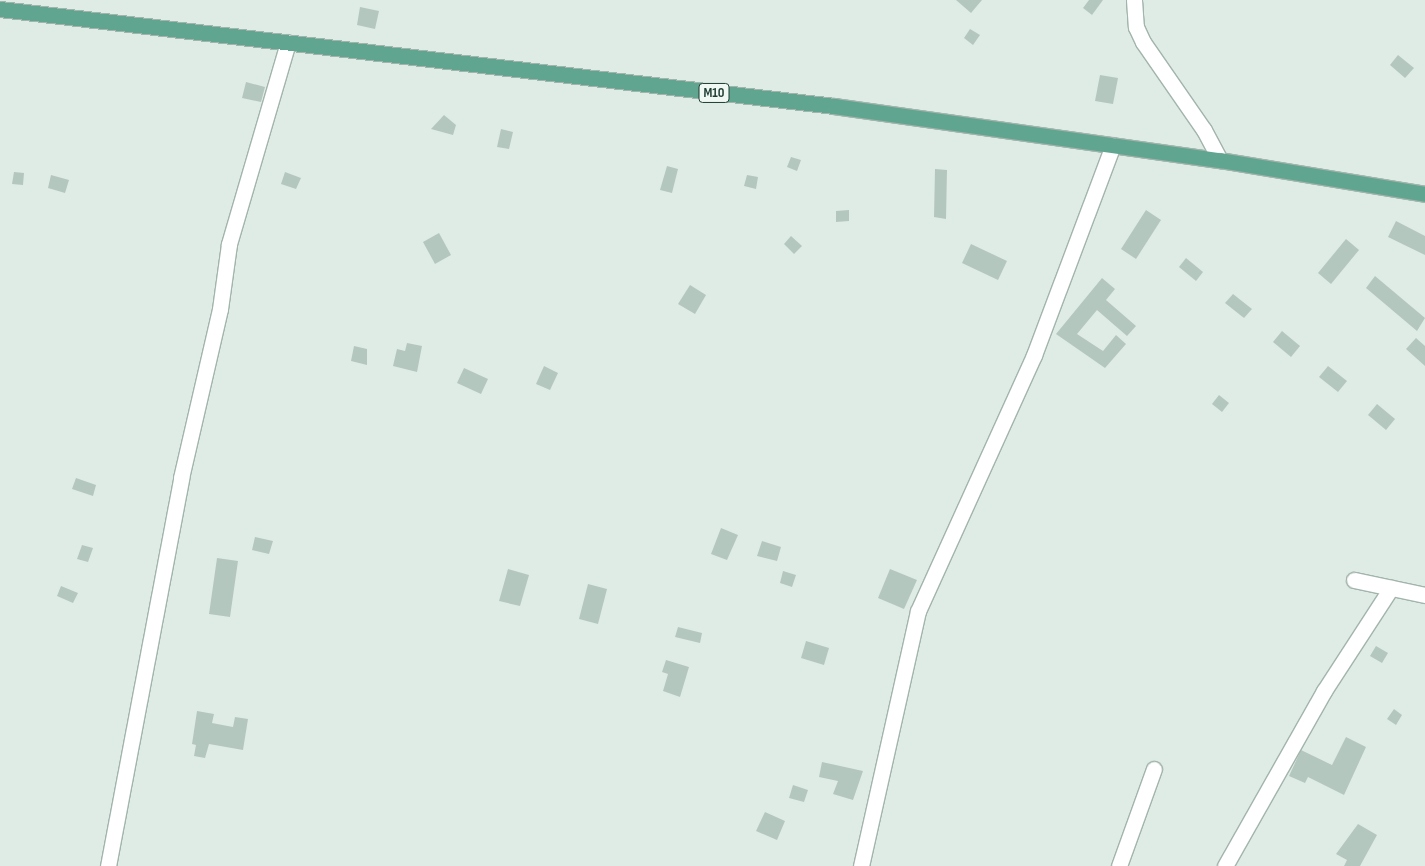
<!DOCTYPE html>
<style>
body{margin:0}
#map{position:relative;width:1425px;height:866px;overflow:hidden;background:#dfece5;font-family:"Sofia Sans Condensed",sans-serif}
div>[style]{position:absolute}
.building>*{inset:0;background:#b4c7be}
.roads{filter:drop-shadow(1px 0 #a2b4ac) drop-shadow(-1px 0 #a2b4ac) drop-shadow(0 1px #a2b4ac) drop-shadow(0 -1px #a2b4ac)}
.minor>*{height:15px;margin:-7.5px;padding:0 7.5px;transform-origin:7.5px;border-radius:7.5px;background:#fff}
.major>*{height:15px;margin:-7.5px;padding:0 7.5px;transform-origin:7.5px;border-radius:7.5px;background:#60a590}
span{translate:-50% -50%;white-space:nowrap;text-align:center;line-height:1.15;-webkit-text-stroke:4.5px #f0f8f3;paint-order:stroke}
.shield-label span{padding:1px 4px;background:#f0f8f3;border:1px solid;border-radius:4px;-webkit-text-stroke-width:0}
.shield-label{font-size:14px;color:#1f3d33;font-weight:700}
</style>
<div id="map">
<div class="building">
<i style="clip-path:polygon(956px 0,982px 0,971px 13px)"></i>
<i style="clip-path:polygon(1089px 0,1103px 0,1092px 15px,1083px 8px)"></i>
<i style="clip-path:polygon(360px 7px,379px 11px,375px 29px,357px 25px)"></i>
<i style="clip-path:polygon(970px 29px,980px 35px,973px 45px,964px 38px)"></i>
<i style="clip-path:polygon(1398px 55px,1414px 68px,1405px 78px,1390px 65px)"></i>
<i style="clip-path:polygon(1100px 75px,1118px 78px,1113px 104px,1095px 101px)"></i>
<i style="clip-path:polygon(246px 82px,265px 87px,261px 102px,242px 98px)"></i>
<i style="clip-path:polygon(444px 115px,456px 125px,453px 135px,431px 129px)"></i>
<i style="clip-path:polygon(501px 129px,513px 132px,509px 149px,497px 147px)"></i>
<i style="clip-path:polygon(791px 157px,801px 160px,797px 171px,787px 167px)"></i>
<i style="clip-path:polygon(667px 166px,678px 169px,672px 193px,660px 190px)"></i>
<i style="clip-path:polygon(935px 169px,947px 170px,946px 219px,934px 217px)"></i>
<i style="clip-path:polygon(14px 172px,24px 173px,23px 185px,12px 184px)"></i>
<i style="clip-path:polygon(285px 172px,301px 178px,296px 189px,281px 184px)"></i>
<i style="clip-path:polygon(51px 175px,69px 180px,65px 193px,48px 188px)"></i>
<i style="clip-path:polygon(747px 175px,758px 177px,756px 189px,744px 186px)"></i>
<i style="clip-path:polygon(849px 210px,849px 221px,836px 222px,836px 211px)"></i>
<i style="clip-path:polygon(1146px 210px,1161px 220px,1136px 259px,1121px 249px)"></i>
<i style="clip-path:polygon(1396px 221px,1425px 236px,1425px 255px,1388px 237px)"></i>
<i style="clip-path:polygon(439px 233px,451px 255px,435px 264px,423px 242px)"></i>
<i style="clip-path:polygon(791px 236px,802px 246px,794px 254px,784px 244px)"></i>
<i style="clip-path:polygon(1346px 239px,1359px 250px,1331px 284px,1318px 273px)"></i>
<i style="clip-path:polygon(971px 244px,1007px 261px,998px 280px,962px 263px)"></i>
<i style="clip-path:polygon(1186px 258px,1203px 272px,1196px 281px,1179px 267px)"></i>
<i style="clip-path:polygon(1375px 276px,1425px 318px,1417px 331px,1366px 288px)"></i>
<i style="clip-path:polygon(1102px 278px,1115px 289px,1106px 300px,1136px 326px,1127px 336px,1097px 310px,1077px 334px,1103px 351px,1116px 335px,1126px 344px,1105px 368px,1056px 334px)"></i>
<i style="clip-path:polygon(690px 285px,706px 295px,695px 314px,678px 304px)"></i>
<i style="clip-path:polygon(1233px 294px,1252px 309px,1244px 318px,1225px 303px)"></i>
<i style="clip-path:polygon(1282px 331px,1300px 346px,1291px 357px,1273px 342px)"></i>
<i style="clip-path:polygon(1416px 338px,1425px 346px,1425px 366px,1406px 349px)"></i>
<i style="clip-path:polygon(407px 343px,422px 346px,417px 372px,393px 366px,397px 349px,405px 351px)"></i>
<i style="clip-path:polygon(354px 346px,367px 349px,367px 365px,351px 361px)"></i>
<i style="clip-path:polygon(544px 366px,558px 373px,550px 390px,536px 384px)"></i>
<i style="clip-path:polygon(1328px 366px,1347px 381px,1338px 392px,1319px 377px)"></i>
<i style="clip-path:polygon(464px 368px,488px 379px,481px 394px,457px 383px)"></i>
<i style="clip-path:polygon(1219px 395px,1229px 403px,1222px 412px,1212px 404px)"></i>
<i style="clip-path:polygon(1377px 404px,1395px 419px,1386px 430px,1368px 415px)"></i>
<i style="clip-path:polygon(76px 478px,96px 485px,93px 496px,72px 489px)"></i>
<i style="clip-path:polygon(721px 528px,738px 535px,727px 560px,711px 554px)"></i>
<i style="clip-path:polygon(255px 537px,273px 541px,269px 554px,252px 550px)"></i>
<i style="clip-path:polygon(762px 541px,781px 547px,777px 561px,757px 556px)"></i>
<i style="clip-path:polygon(82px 545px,93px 548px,88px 562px,77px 559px)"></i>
<i style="clip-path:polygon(217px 558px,238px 561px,230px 617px,209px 614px)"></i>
<i style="clip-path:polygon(508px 569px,529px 575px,520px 606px,499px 601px)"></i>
<i style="clip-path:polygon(890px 569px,917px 580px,904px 609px,878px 598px)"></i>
<i style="clip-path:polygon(783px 571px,796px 575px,792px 587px,780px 583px)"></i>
<i style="clip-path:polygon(588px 584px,607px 589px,598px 624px,579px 619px)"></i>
<i style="clip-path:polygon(61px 586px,78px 593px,73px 603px,57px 596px)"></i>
<i style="clip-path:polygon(678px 627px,702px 633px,700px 643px,675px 637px)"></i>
<i style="clip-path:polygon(806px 641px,829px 648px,824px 665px,801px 658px)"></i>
<i style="clip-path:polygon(1376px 646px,1388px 653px,1382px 663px,1370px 656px)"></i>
<i style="clip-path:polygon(666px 660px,689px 667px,680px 697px,663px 691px,668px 674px,662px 672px)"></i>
<i style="clip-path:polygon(1394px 709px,1402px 715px,1396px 725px,1387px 719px)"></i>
<i style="clip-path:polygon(197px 711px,214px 714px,212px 723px,233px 727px,235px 717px,248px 719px,243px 750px,209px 744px,205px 758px,194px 756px,196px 745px,192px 744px)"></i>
<i style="clip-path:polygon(1346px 737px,1366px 747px,1344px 795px,1308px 777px,1305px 783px,1289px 776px,1301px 750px,1332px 765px)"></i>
<i style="clip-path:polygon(822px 762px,863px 771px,853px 800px,833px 794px,838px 781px,819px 777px)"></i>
<i style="clip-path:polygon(793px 785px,808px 790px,804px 802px,789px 798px)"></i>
<i style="clip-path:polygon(765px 812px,785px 821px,777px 840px,756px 831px)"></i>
<i style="clip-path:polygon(1358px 824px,1377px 835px,1360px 866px,1344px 866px,1347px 860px,1336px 854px)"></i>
</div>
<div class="roads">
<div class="minor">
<i style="left:1134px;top:0;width:27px;rotate:86deg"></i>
<i style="left:1136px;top:27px;width:17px;rotate:65deg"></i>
<i style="left:1143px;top:42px;width:107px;rotate:55.3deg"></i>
<i style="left:1204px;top:130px;width:34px;rotate:62deg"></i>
<i style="left:1354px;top:580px;width:73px;rotate:11.9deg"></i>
<i style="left:108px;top:866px;width:395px;rotate:-79.3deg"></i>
<i style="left:181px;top:478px;width:173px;rotate:-77deg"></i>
<i style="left:220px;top:309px;width:66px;rotate:-82.1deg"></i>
<i style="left:229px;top:244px;width:210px;rotate:-73.7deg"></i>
<i style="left:861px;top:866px;width:261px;rotate:-77.4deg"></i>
<i style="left:918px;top:611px;width:281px;rotate:-65.6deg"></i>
<i style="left:1034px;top:355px;width:224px;rotate:-69.4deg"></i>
<i style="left:1119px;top:866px;width:103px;rotate:-70.2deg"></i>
<i style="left:1225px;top:866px;width:201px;rotate:-60.5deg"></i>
<i style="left:1324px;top:691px;width:123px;rotate:-57deg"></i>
</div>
<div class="major">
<i style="left:0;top:9px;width:840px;rotate:6.63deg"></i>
<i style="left:834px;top:106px;width:390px;rotate:8deg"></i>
<i style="left:1220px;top:160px;width:208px;rotate:9.4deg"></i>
</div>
</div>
<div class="shield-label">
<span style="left:714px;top:93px">M10</span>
</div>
</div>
